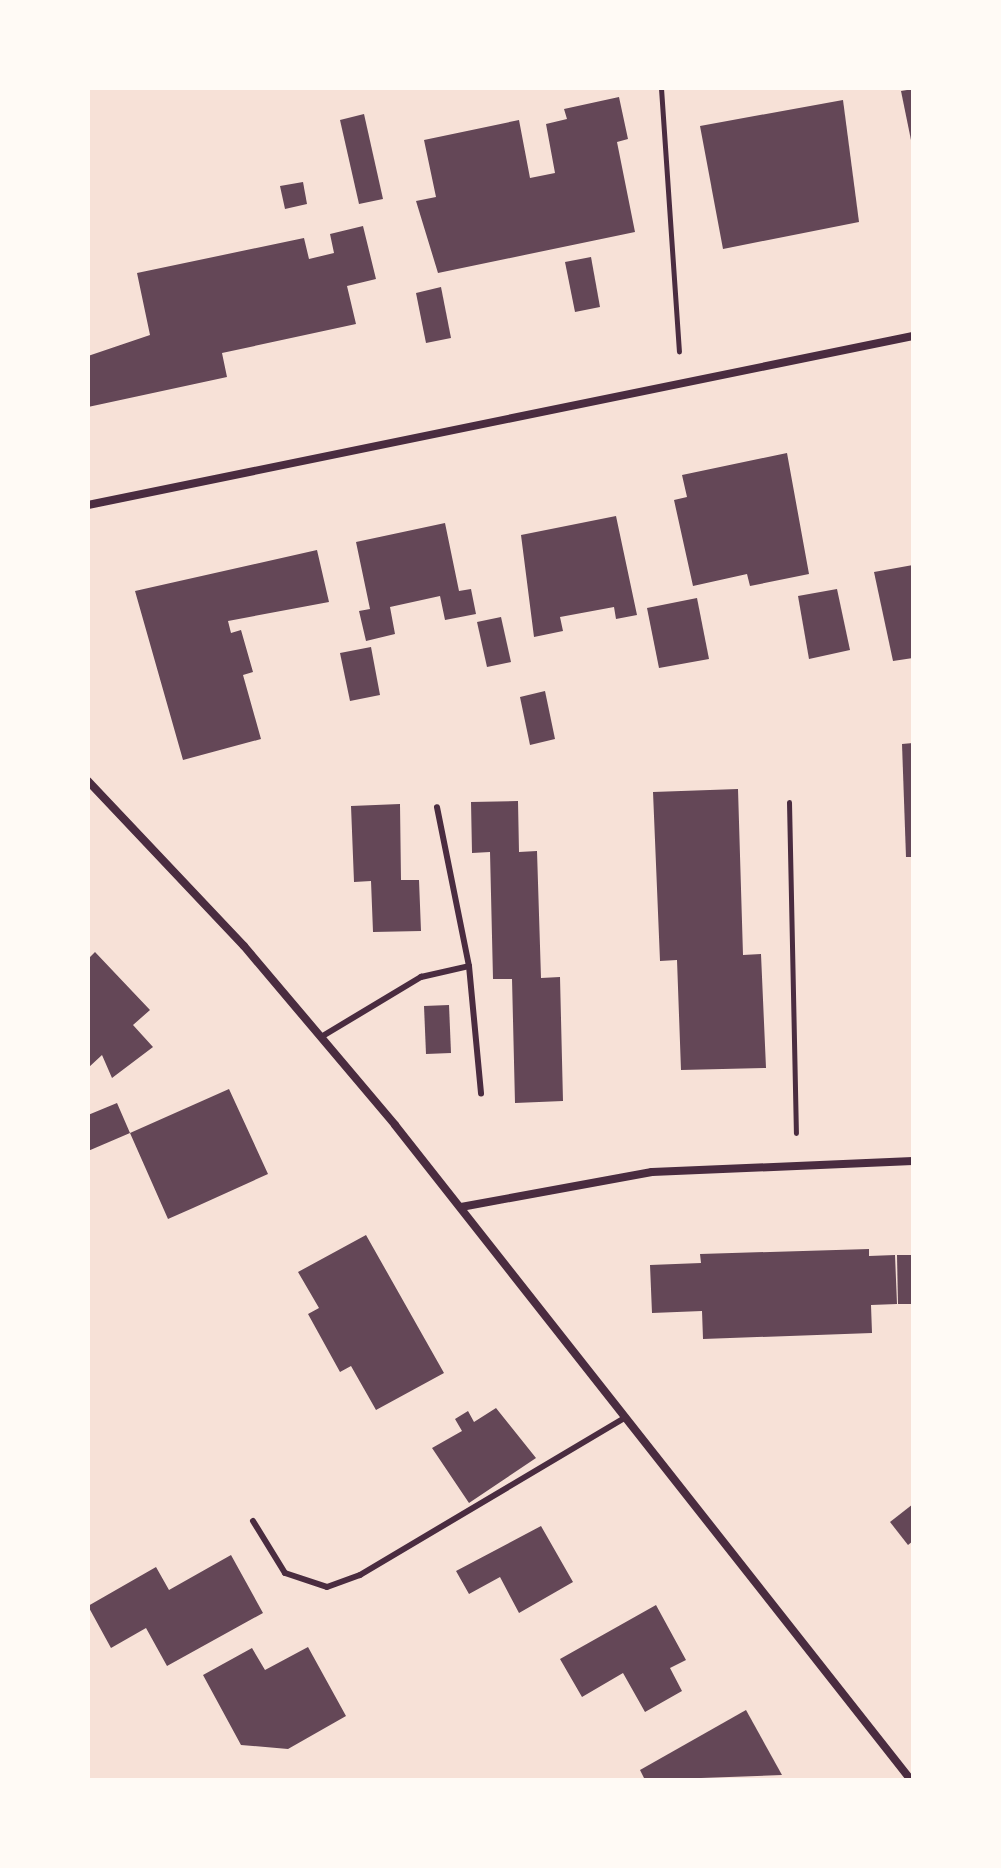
<!DOCTYPE html>
<style>
body{margin:0}
#map{position:relative;width:1001px;height:1868px;overflow:hidden;background:#f7e1d7;font-family:"Titillium Web",sans-serif}
div>[style]{position:absolute}
.building>*{inset:0;background:#644757}
.path>*{height:5px;margin:-2.5px;padding:0 2.5px;transform-origin:2.5px;border-radius:2.5px;background:#4a2c40}
.service>*{height:6px;margin:-3px;padding:0 3px;transform-origin:3px;border-radius:3px;background:#4a2c40}
.minor>*{height:8px;margin:-4px;padding:0 4px;transform-origin:4px;border-radius:4px;background:#4a2c40}
span{translate:-50% -50%;white-space:nowrap;text-align:center;line-height:1.15;-webkit-text-stroke:6px #fffaf5;paint-order:stroke}
.frame{position:absolute;inset:0;border:90px solid #fffaf5;pointer-events:none}
</style>
<div id="map">
<div class="building">
<i style="clip-path:polygon(913px 89px,913px 145px,912px 145px,901px 91px)"></i>
<i style="clip-path:polygon(619px 97px,628px 139px,617px 142px,635px 232px,438px 273px,416px 201px,436px 197px,424px 140px,519px 120px,530px 178px,555px 173px,546px 124px,567px 119px,564px 109px)"></i>
<i style="clip-path:polygon(843px 100px,859px 222px,723px 249px,700px 126px)"></i>
<i style="clip-path:polygon(364px 114px,383px 199px,359px 204px,340px 120px)"></i>
<i style="clip-path:polygon(303px 182px,307px 204px,285px 209px,280px 186px)"></i>
<i style="clip-path:polygon(363px 226px,376px 279px,347px 286px,356px 324px,222px 353px,227px 377px,88px 407px,88px 356px,150px 335px,137px 273px,304px 238px,309px 259px,334px 253px,330px 234px)"></i>
<i style="clip-path:polygon(591px 257px,600px 307px,575px 312px,565px 262px)"></i>
<i style="clip-path:polygon(441px 287px,451px 338px,426px 343px,416px 293px)"></i>
<i style="clip-path:polygon(787px 453px,809px 574px,750px 586px,747px 574px,693px 586px,674px 500px,687px 497px,682px 475px)"></i>
<i style="clip-path:polygon(616px 516px,637px 615px,616px 619px,614px 607px,560px 617px,563px 631px,534px 637px,521px 535px)"></i>
<i style="clip-path:polygon(445px 523px,459px 591px,471px 589px,476px 614px,445px 620px,440px 596px,390px 607px,395px 634px,366px 641px,359px 611px,370px 609px,356px 542px)"></i>
<i style="clip-path:polygon(317px 550px,329px 602px,228px 621px,231px 633px,241px 630px,253px 672px,243px 675px,261px 739px,183px 760px,135px 591px)"></i>
<i style="clip-path:polygon(913px 565px,913px 658px,893px 661px,874px 572px)"></i>
<i style="clip-path:polygon(837px 589px,850px 650px,809px 659px,798px 596px)"></i>
<i style="clip-path:polygon(697px 598px,709px 659px,659px 668px,647px 608px)"></i>
<i style="clip-path:polygon(501px 617px,511px 662px,487px 667px,477px 622px)"></i>
<i style="clip-path:polygon(371px 647px,380px 695px,350px 701px,340px 653px)"></i>
<i style="clip-path:polygon(545px 691px,555px 739px,530px 745px,520px 697px)"></i>
<i style="clip-path:polygon(913px 743px,913px 857px,906px 857px,902px 744px)"></i>
<i style="clip-path:polygon(738px 789px,743px 955px,761px 954px,766px 1068px,681px 1070px,677px 960px,660px 961px,653px 792px)"></i>
<i style="clip-path:polygon(518px 801px,519px 852px,537px 851px,541px 978px,560px 977px,563px 1101px,515px 1103px,512px 979px,493px 979px,490px 852px,472px 853px,471px 802px)"></i>
<i style="clip-path:polygon(400px 804px,401px 880px,419px 880px,421px 931px,373px 932px,371px 881px,354px 882px,351px 806px)"></i>
<i style="clip-path:polygon(95px 952px,150px 1010px,133px 1025px,153px 1047px,112px 1078px,102px 1055px,88px 1068px,88px 959px)"></i>
<i style="clip-path:polygon(449px 1005px,451px 1053px,426px 1054px,424px 1006px)"></i>
<i style="clip-path:polygon(229px 1089px,268px 1174px,193px 1208px,168px 1219px,130px 1133px,88px 1151px,88px 1115px,117px 1103px,130px 1133px)"></i>
<i style="clip-path:polygon(366px 1235px,444px 1373px,376px 1410px,351px 1366px,340px 1372px,308px 1314px,319px 1308px,298px 1272px)"></i>
<i style="clip-path:polygon(869px 1249px,869px 1256px,895px 1255px,897px 1304px,871px 1305px,872px 1333px,703px 1339px,702px 1311px,652px 1313px,650px 1265px,701px 1263px,700px 1254px)"></i>
<i style="clip-path:polygon(897px 1255px,913px 1255px,913px 1304px,898px 1304px)"></i>
<i style="clip-path:polygon(496px 1408px,536px 1458px,469px 1503px,432px 1448px,462px 1431px,455px 1419px,468px 1411px,474px 1422px)"></i>
<i style="clip-path:polygon(913px 1504px,913px 1541px,908px 1545px,890px 1522px)"></i>
<i style="clip-path:polygon(541px 1526px,573px 1582px,519px 1613px,500px 1577px,469px 1594px,456px 1571px)"></i>
<i style="clip-path:polygon(231px 1555px,263px 1613px,167px 1666px,146px 1628px,111px 1648px,88px 1606px,156px 1567px,169px 1590px)"></i>
<i style="clip-path:polygon(656px 1605px,686px 1660px,670px 1668px,682px 1691px,645px 1712px,623px 1673px,582px 1697px,560px 1659px)"></i>
<i style="clip-path:polygon(308px 1647px,346px 1716px,288px 1749px,241px 1745px,203px 1675px,252px 1648px,265px 1670px)"></i>
<i style="clip-path:polygon(746px 1710px,782px 1775px,645px 1780px,640px 1770px)"></i>
</div>
<div class="path">
<i style="left:661px;top:88px;width:264px;rotate:86.1deg"></i>
<i style="left:789px;top:802px;width:331px;rotate:88.8deg"></i>
</div>
<div class="service">
<i style="left:469px;top:966px;width:128px;rotate:84.6deg"></i>
<i style="left:321px;top:1037px;width:117px;rotate:-31deg"></i>
<i style="left:421px;top:977px;width:49px;rotate:-12.9deg"></i>
<i style="left:469px;top:966px;width:162px;rotate:-101.4deg"></i>
<i style="left:253px;top:1521px;width:61px;rotate:58.4deg"></i>
<i style="left:285px;top:1573px;width:44px;rotate:18.4deg"></i>
<i style="left:327px;top:1587px;width:35px;rotate:-20deg"></i>
<i style="left:360px;top:1575px;width:309px;rotate:-30.7deg"></i>
</div>
<div class="minor">
<i style="left:88px;top:505px;width:842px;rotate:-11.58deg"></i>
<i style="left:88px;top:781px;width:227px;rotate:46.6deg"></i>
<i style="left:244px;top:946px;width:234px;rotate:49.8deg"></i>
<i style="left:395px;top:1125px;width:834px;rotate:51.77deg"></i>
<i style="left:461px;top:1207px;width:194px;rotate:-10.4deg"></i>
<i style="left:652px;top:1172px;width:261px;rotate:-2.4deg"></i>
</div>
<div class="frame"></div>
</div>
